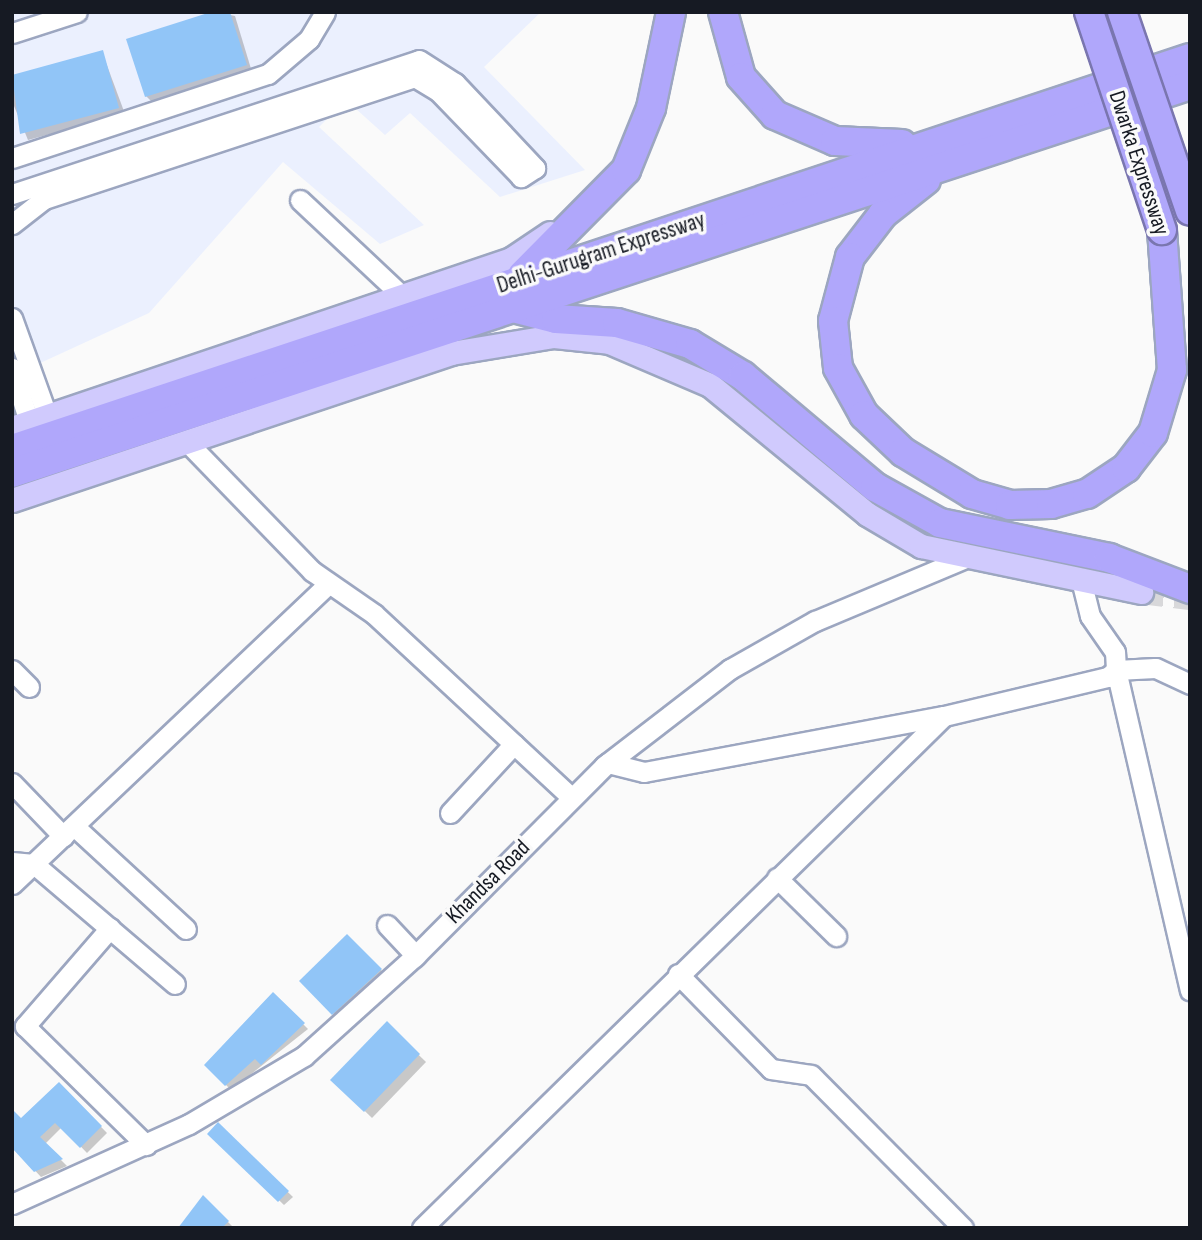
<!DOCTYPE html>
<style>
body{margin:0}
#map{position:relative;width:1202px;height:1240px;overflow:hidden;background:#fafafa;font-family:"Sofia Sans Condensed",sans-serif}
div>[style]{position:absolute}
.built>*{inset:0;background:#ebf0fe}
.shadow>*{inset:0;background:#0003}
.building>*{inset:0;background:#91c5f7}
.major-tunnel>*{height:23px;margin-top:-11.5px;transform-origin:0;background:repeating-linear-gradient(90deg,#d8d8da 0 23px,transparent 0 34px)}
.roads{filter:drop-shadow(2px 0 #9ca6c0) drop-shadow(-2px 0 #9ca6c0) drop-shadow(0 2px #9ca6c0) drop-shadow(0 -2px #9ca6c0)}
.minor>*{height:19px;margin:-9.5px;padding:0 9.5px;transform-origin:9.5px;border-radius:9.5px;background:#fff}
.major>*{height:23px;margin:-11.5px;padding:0 11.5px;transform-origin:11.5px;border-radius:11.5px;background:#d0cafd}
.highway>*{height:28px;margin:-14px;padding:0 14px;transform-origin:14px;border-radius:14px;background:#b0a7fb}
.bridges{filter:drop-shadow(2px 0 #7a76af) drop-shadow(-2px 0 #7a76af) drop-shadow(0 2px #7a76af) drop-shadow(0 -2px #7a76af)}
.highway-bridge>*{height:28px;margin:-14px;padding:0 14px;transform-origin:14px;border-radius:14px;background:#b0a7fb}
span{translate:-50% -50%;white-space:nowrap;text-align:center;line-height:1.15;-webkit-text-stroke:7px #fafafa;paint-order:stroke}
.street-label{font-size:23px;color:#161a23}
.frame{position:absolute;inset:0;border:14px solid #161a23;pointer-events:none}
</style>
<div id="map">
<div class="built">
<i style="clip-path:polygon(12px 12px,541px 12px,484px 67px,585px 170px,500px 197px,410px 113px,385px 135px,346px 100px,319px 127px,424px 225px,380px 244px,283px 162px,149px 313px,12px 376px)"></i>
</div>
<div class="shadow">
<i style="clip-path:polygon(216px 12px,235px 16px,252px 72px,153px 103px,146px 96px)"></i>
<i style="clip-path:polygon(102px 52px,125px 114px,28px 140px,12px 101px,12px 77px)"></i>
<i style="clip-path:polygon(347px 936px,388px 977px,340px 1020px,301px 981px)"></i>
<i style="clip-path:polygon(273px 994px,308px 1029px,231px 1090px,206px 1065px)"></i>
<i style="clip-path:polygon(387px 1024px,426px 1062px,372px 1118px,333px 1080px)"></i>
<i style="clip-path:polygon(59px 1084px,107px 1133px,87px 1153px,62px 1127px,45px 1144px,67px 1166px,41px 1177px,12px 1146px,21px 1121px)"></i>
<i style="clip-path:polygon(218px 1125px,293px 1197px,284px 1205px,210px 1134px)"></i>
<i style="clip-path:polygon(204px 1198px,234px 1228px,180px 1228px)"></i>
</div>
<div class="building">
<i style="clip-path:polygon(211px 12px,230px 12px,247px 65px,145px 97px,126px 39px)"></i>
<i style="clip-path:polygon(103px 50px,119px 108px,20px 134px,12px 75px)"></i>
<i style="clip-path:polygon(347px 934px,382px 969px,332px 1015px,299px 981px)"></i>
<i style="clip-path:polygon(273px 992px,305px 1023px,261px 1065px,255px 1059px,225px 1086px,204px 1065px)"></i>
<i style="clip-path:polygon(387px 1021px,420px 1054px,364px 1112px,330px 1080px)"></i>
<i style="clip-path:polygon(59px 1082px,102px 1126px,80px 1148px,55px 1123px,40px 1137px,63px 1159px,34px 1172px,12px 1148px,12px 1109px,21px 1118px)"></i>
<i style="clip-path:polygon(218px 1122px,289px 1191px,278px 1202px,207px 1134px)"></i>
<i style="clip-path:polygon(203px 1195px,229px 1221px,222px 1228px,178px 1228px)"></i>
</div>
<div class="major-tunnel">
<i style="left:1141px;top:592px;width:49px;rotate:7deg"></i>
</div>
<div class="roads">
<div class="minor">
<i style="left:12px;top:33px;width:68px;rotate:-17.9deg"></i>
<i style="left:12px;top:158px;width:269px;rotate:-18.2deg"></i>
<i style="left:268px;top:74px;width:54px;rotate:-40.5deg"></i>
<i style="left:309px;top:39px;width:31px;rotate:-59deg"></i>
<i style="left:12px;top:194px;width:428px;rotate:-18.2deg"></i>
<i style="left:419px;top:60px;width:43px;rotate:32.6deg"></i>
<i style="left:455px;top:83px;width:117px;rotate:46.7deg"></i>
<i style="left:535px;top:168px;width:17px;rotate:147deg"></i>
<i style="left:521px;top:177px;width:120px;rotate:-134deg"></i>
<i style="left:438px;top:91px;width:27px;rotate:-149deg"></i>
<i style="left:415px;top:77px;width:391px;rotate:161.8deg"></i>
<i style="left:44px;top:199px;width:41px;rotate:142deg"></i>
<i style="left:300px;top:200px;width:139px;rotate:43.2deg"></i>
<i style="left:12px;top:318px;width:103px;rotate:70.2deg"></i>
<i style="left:12px;top:368px;width:57px;rotate:72.5deg"></i>
<i style="left:187px;top:442px;width:180px;rotate:45.9deg"></i>
<i style="left:312px;top:571px;width:75px;rotate:34.7deg"></i>
<i style="left:374px;top:614px;width:269px;rotate:42.9deg"></i>
<i style="left:12px;top:670px;width:24px;rotate:45deg"></i>
<i style="left:1190px;top:684px;width:38px;rotate:-155deg"></i>
<i style="left:1155px;top:668px;width:39px;rotate:177deg"></i>
<i style="left:1116px;top:670px;width:329px;rotate:77deg"></i>
<i style="left:608px;top:763px;width:37px;rotate:14deg"></i>
<i style="left:644px;top:772px;width:305px;rotate:-10.6deg"></i>
<i style="left:944px;top:716px;width:169px;rotate:-13.4deg"></i>
<i style="left:1108px;top:677px;width:11px;rotate:-41deg"></i>
<i style="left:1116px;top:670px;width:18px;rotate:-93deg"></i>
<i style="left:1115px;top:652px;width:44px;rotate:-124.8deg"></i>
<i style="left:1090px;top:616px;width:36px;rotate:-104deg"></i>
<i style="left:12px;top:783px;width:74px;rotate:46.1deg"></i>
<i style="left:450px;top:813px;width:94px;rotate:-47.2deg"></i>
<i style="left:74px;top:826px;width:152px;rotate:42.6deg"></i>
<i style="left:12px;top:862px;width:22px;rotate:5deg"></i>
<i style="left:34px;top:864px;width:185px;rotate:40.4deg"></i>
<i style="left:777px;top:878px;width:83px;rotate:44.5deg"></i>
<i style="left:12px;top:884px;width:436px;rotate:-43.5deg"></i>
<i style="left:387px;top:925px;width:42px;rotate:46.9deg"></i>
<i style="left:110px;top:928px;width:130px;rotate:130.9deg"></i>
<i style="left:25px;top:1026px;width:170px;rotate:44.5deg"></i>
<i style="left:678px;top:974px;width:133px;rotate:45.6deg"></i>
<i style="left:771px;top:1069px;width:40px;rotate:8.5deg"></i>
<i style="left:811px;top:1075px;width:216px;rotate:45.2deg"></i>
<i style="left:12px;top:1204px;width:194px;rotate:-24.3deg"></i>
<i style="left:189px;top:1124px;width:134px;rotate:-30.6deg"></i>
<i style="left:304px;top:1056px;width:147px;rotate:-42deg"></i>
<i style="left:413px;top:958px;width:271px;rotate:-45.1deg"></i>
<i style="left:604px;top:766px;width:159px;rotate:-37.6deg"></i>
<i style="left:730px;top:669px;width:98px;rotate:-29.5deg"></i>
<i style="left:815px;top:621px;width:160px;rotate:-22.7deg"></i>
<i style="left:422px;top:1228px;width:731px;rotate:-44.45deg"></i>
</div>
<div class="major">
<i style="left:12px;top:428px;width:527px;rotate:-18.71deg"></i>
<i style="left:511px;top:259px;width:47px;rotate:-33.7deg"></i>
<i style="left:12px;top:500px;width:463px;rotate:-18.5deg"></i>
<i style="left:451px;top:353px;width:104px;rotate:-9.4deg"></i>
<i style="left:554px;top:336px;width:55px;rotate:6.2deg"></i>
<i style="left:609px;top:342px;width:110px;rotate:23.1deg"></i>
<i style="left:710px;top:385px;width:203px;rotate:39.4deg"></i>
<i style="left:867px;top:514px;width:63px;rotate:30.7deg"></i>
<i style="left:921px;top:546px;width:225px;rotate:11.8deg"></i>
</div>
<div class="highway">
<i style="left:723px;top:12px;width:67px;rotate:74.5deg"></i>
<i style="left:741px;top:77px;width:51px;rotate:48.2deg"></i>
<i style="left:775px;top:115px;width:65px;rotate:23.4deg"></i>
<i style="left:835px;top:141px;width:67px;rotate:2.6deg"></i>
<i style="left:926px;top:180px;width:55px;rotate:141.7deg"></i>
<i style="left:883px;top:214px;width:54px;rotate:127.5deg"></i>
<i style="left:850px;top:257px;width:66px;rotate:104.9deg"></i>
<i style="left:833px;top:321px;width:47px;rotate:83.9deg"></i>
<i style="left:838px;top:368px;width:54px;rotate:61deg"></i>
<i style="left:864px;top:415px;width:54px;rotate:43.5deg"></i>
<i style="left:903px;top:452px;width:81px;rotate:31.3deg"></i>
<i style="left:972px;top:494px;width:40px;rotate:16deg"></i>
<i style="left:1010px;top:505px;width:41px;rotate:-1.4deg"></i>
<i style="left:1051px;top:504px;width:37px;rotate:-16deg"></i>
<i style="left:1087px;top:494px;width:47px;rotate:-33.7deg"></i>
<i style="left:1126px;top:468px;width:44px;rotate:-52.4deg"></i>
<i style="left:1153px;top:433px;width:66px;rotate:-73.2deg"></i>
<i style="left:1172px;top:370px;width:140px;rotate:-94.1deg"></i>
<i style="left:522px;top:275px;width:148px;rotate:-45.3deg"></i>
<i style="left:626px;top:170px;width:67px;rotate:-68deg"></i>
<i style="left:651px;top:108px;width:98px;rotate:-78.2deg"></i>
<i style="left:513px;top:308px;width:44px;rotate:14.3deg"></i>
<i style="left:556px;top:319px;width:61px;rotate:3.8deg"></i>
<i style="left:617px;top:323px;width:76px;rotate:16deg"></i>
<i style="left:690px;top:344px;width:62px;rotate:31.1deg"></i>
<i style="left:743px;top:376px;width:172px;rotate:40.1deg"></i>
<i style="left:875px;top:487px;width:74px;rotate:29deg"></i>
<i style="left:940px;top:523px;width:173px;rotate:11.7deg"></i>
<i style="left:1109px;top:558px;width:87px;rotate:20.9deg"></i>
<i style="left:12px;top:449px;width:1241px;rotate:-18.36deg"></i>
<i style="left:12px;top:473px;width:1240px;rotate:-18.23deg"></i>
</div>
</div>
<div class="bridges">
<div class="highway-bridge">
<i style="left:1089px;top:12px;width:230px;rotate:71.5deg"></i>
<i style="left:1122px;top:12px;width:210px;rotate:71.1deg"></i>
</div>
</div>
<div class="street-label">
<span style="left:1139px;top:163px;rotate:72deg">Dwarka Expressway</span>
<span style="left:601px;top:253px;rotate:-18deg">Delhi-Gurugram Expressway</span>
<span style="left:488px;top:882px;rotate:-45deg">Khandsa Road</span>
</div>
<div class="frame"></div>
</div>
